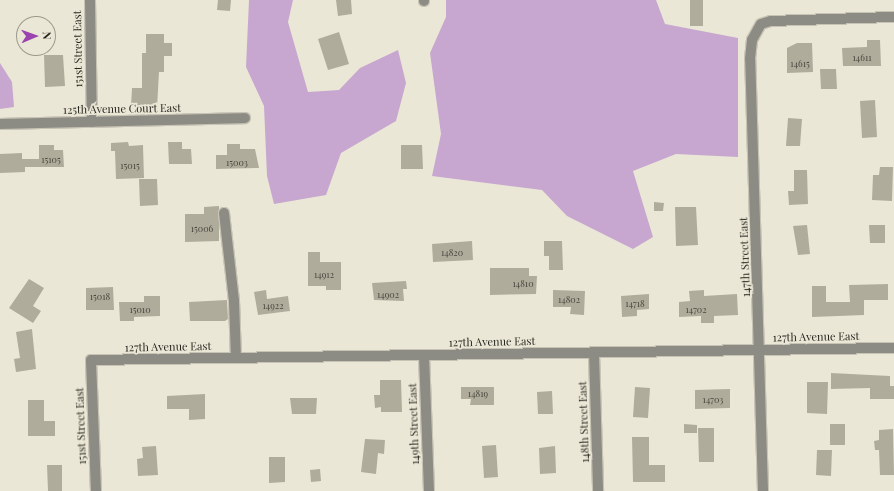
<!DOCTYPE html>
<style>
body{margin:0}
#map{position:relative;width:894px;height:491px;overflow:hidden;background:#ebe7d6;font-family:"Playfair Display",serif}
div>[style]{position:absolute}
.green>*{inset:0;background:#c7a7cf}
.building>*{inset:0;background:#b0ac9c}
.roads{filter:drop-shadow(1px 0 #c8c4b5) drop-shadow(-1px 0 #c8c4b5) drop-shadow(0 1px #c8c4b5) drop-shadow(0 -1px #c8c4b5)}
.minor>*{height:10px;margin:-5px;padding:0 5px;transform-origin:5px;border-radius:5px;background:#8c8b84}
span{translate:-50% -50%;white-space:nowrap;text-align:center;line-height:1.15;-webkit-text-stroke:3.5px #ebe7d6;paint-order:stroke}
.number-label{font-size:9px;color:#48473e}
.number-label span{-webkit-text-stroke-width:0}
.street-label{font-size:11px;color:#26251e}
.north{position:absolute;left:16px;top:16px;width:40px;height:40px;box-sizing:border-box;background:#ebe7d6;border:1px solid #9c998c;border-radius:50%;rotate:88deg;font-size:11px;font-weight:700;line-height:16px;text-align:center;color:#26251e}
.north::after{content:'';display:block;margin:auto;width:14px;height:18px;background:#9b43af;clip-path:polygon(50% 0,100% 100%,50% 72%,0 100%)}
</style>
<div id="map">
<div class="green">
<i style="clip-path:polygon(249px 0,293px 0,288px 22px,308px 92px,339px 90px,360px 68px,398px 50px,406px 83px,396px 121px,341px 153px,326px 195px,274px 204px,267px 176px,264px 106px,246px 67px)"></i>
<i style="clip-path:polygon(446px 0,656px 0,665px 24px,738px 38px,738px 157px,676px 154px,633px 171px,653px 237px,633px 249px,567px 216px,542px 190px,432px 176px,441px 134px,430px 53px,446px 17px)"></i>
<i style="clip-path:polygon(0 63px,12px 82px,14px 107px,0 109px)"></i>
</div>
<div class="building">
<i style="clip-path:polygon(218px 0,231px 0,230px 11px,217px 10px)"></i>
<i style="clip-path:polygon(336px 0,351px 0,352px 14px,338px 16px)"></i>
<i style="clip-path:polygon(690px 0,703px 0,703px 26px,690px 26px)"></i>
<i style="clip-path:polygon(339px 32px,349px 64px,328px 70px,318px 39px)"></i>
<i style="clip-path:polygon(146px 34px,164px 34px,164px 43px,172px 43px,172px 56px,164px 56px,164px 72px,159px 72px,157px 108px,131px 106px,132px 88px,142px 88px,142px 53px,146px 53px)"></i>
<i style="clip-path:polygon(867px 40px,880px 40px,881px 66px,843px 66px,842px 48px,867px 47px)"></i>
<i style="clip-path:polygon(797px 43px,812px 43px,813px 72px,787px 73px,787px 48px)"></i>
<i style="clip-path:polygon(44px 55px,63px 55px,65px 86px,45px 87px)"></i>
<i style="clip-path:polygon(820px 69px,836px 69px,837px 89px,821px 89px)"></i>
<i style="clip-path:polygon(875px 100px,877px 137px,862px 138px,860px 101px)"></i>
<i style="clip-path:polygon(788px 118px,802px 119px,800px 146px,786px 146px)"></i>
<i style="clip-path:polygon(128px 142px,129px 146px,143px 145px,144px 178px,116px 179px,115px 151px,111px 151px,111px 143px)"></i>
<i style="clip-path:polygon(168px 142px,182px 142px,182px 149px,191px 149px,192px 164px,169px 164px)"></i>
<i style="clip-path:polygon(227px 144px,240px 144px,240px 149px,255px 149px,259px 168px,216px 169px,216px 155px,227px 155px)"></i>
<i style="clip-path:polygon(39px 145px,54px 145px,54px 150px,63px 150px,64px 167px,25px 167px,25px 172px,0 173px,0 154px,22px 153px,22px 159px,39px 159px)"></i>
<i style="clip-path:polygon(401px 145px,422px 145px,423px 169px,401px 169px)"></i>
<i style="clip-path:polygon(880px 167px,893px 167px,892px 201px,872px 200px,873px 175px,879px 175px)"></i>
<i style="clip-path:polygon(794px 170px,807px 170px,808px 204px,789px 205px,788px 191px,794px 191px)"></i>
<i style="clip-path:polygon(139px 179px,157px 179px,158px 205px,140px 206px)"></i>
<i style="clip-path:polygon(654px 202px,664px 203px,663px 211px,654px 211px)"></i>
<i style="clip-path:polygon(219px 206px,219px 241px,185px 242px,185px 214px,204px 214px,204px 207px)"></i>
<i style="clip-path:polygon(675px 207px,696px 207px,698px 245px,676px 246px)"></i>
<i style="clip-path:polygon(807px 225px,810px 254px,798px 255px,793px 226px)"></i>
<i style="clip-path:polygon(869px 225px,885px 225px,885px 243px,870px 243px)"></i>
<i style="clip-path:polygon(472px 241px,473px 260px,433px 262px,432px 244px)"></i>
<i style="clip-path:polygon(544px 241px,562px 241px,563px 270px,549px 270px,549px 256px,544px 256px)"></i>
<i style="clip-path:polygon(308px 252px,320px 252px,320px 262px,341px 262px,341px 290px,326px 290px,326px 286px,308px 286px)"></i>
<i style="clip-path:polygon(490px 268px,529px 268px,529px 276px,537px 276px,536px 294px,490px 295px)"></i>
<i style="clip-path:polygon(29px 279px,44px 288px,33px 306px,41px 311px,33px 323px,9px 308px)"></i>
<i style="clip-path:polygon(406px 281px,407px 289px,403px 289px,404px 301px,374px 300px,372px 283px)"></i>
<i style="clip-path:polygon(888px 284px,888px 300px,864px 300px,864px 315px,812px 317px,812px 286px,826px 286px,826px 302px,850px 302px,849px 285px)"></i>
<i style="clip-path:polygon(113px 287px,114px 310px,86px 310px,86px 288px)"></i>
<i style="clip-path:polygon(266px 290px,267px 299px,288px 296px,290px 311px,258px 315px,254px 292px)"></i>
<i style="clip-path:polygon(553px 290px,585px 291px,584px 315px,570px 314px,571px 307px,553px 307px)"></i>
<i style="clip-path:polygon(704px 290px,704px 296px,737px 294px,738px 315px,714px 316px,714px 323px,701px 323px,701px 316px,679px 317px,679px 302px,690px 301px,689px 291px)"></i>
<i style="clip-path:polygon(649px 294px,649px 309px,637px 310px,637px 316px,622px 317px,621px 296px)"></i>
<i style="clip-path:polygon(144px 296px,160px 296px,160px 316px,134px 317px,134px 321px,120px 321px,119px 302px,144px 302px)"></i>
<i style="clip-path:polygon(227px 300px,228px 319px,225px 321px,190px 321px,189px 302px)"></i>
<i style="clip-path:polygon(32px 329px,36px 369px,16px 372px,14px 359px,20px 358px,16px 332px)"></i>
<i style="clip-path:polygon(831px 373px,890px 376px,890px 386px,894px 386px,894px 399px,870px 399px,870px 388px,831px 389px)"></i>
<i style="clip-path:polygon(380px 380px,401px 380px,402px 412px,381px 412px,381px 407px,375px 408px,374px 395px,380px 395px)"></i>
<i style="clip-path:polygon(807px 382px,828px 382px,827px 414px,807px 413px)"></i>
<i style="clip-path:polygon(461px 387px,494px 387px,494px 405px,470px 405px,471px 399px,461px 399px)"></i>
<i style="clip-path:polygon(635px 387px,650px 388px,648px 418px,633px 417px)"></i>
<i style="clip-path:polygon(730px 389px,730px 408px,695px 409px,695px 390px)"></i>
<i style="clip-path:polygon(552px 391px,553px 414px,538px 414px,537px 392px)"></i>
<i style="clip-path:polygon(205px 394px,205px 419px,189px 420px,189px 409px,167px 409px,167px 396px)"></i>
<i style="clip-path:polygon(290px 398px,317px 398px,316px 414px,292px 414px)"></i>
<i style="clip-path:polygon(28px 400px,44px 400px,44px 421px,55px 421px,55px 436px,28px 436px)"></i>
<i style="clip-path:polygon(684px 424px,697px 425px,697px 433px,684px 433px)"></i>
<i style="clip-path:polygon(830px 424px,845px 424px,845px 445px,830px 445px)"></i>
<i style="clip-path:polygon(698px 428px,714px 428px,714px 462px,699px 462px)"></i>
<i style="clip-path:polygon(893px 429px,894px 475px,880px 475px,879px 450px,875px 450px,874px 441px,879px 440px,879px 430px)"></i>
<i style="clip-path:polygon(632px 437px,649px 437px,649px 465px,665px 465px,665px 482px,633px 482px)"></i>
<i style="clip-path:polygon(365px 439px,385px 440px,384px 454px,378px 453px,376px 474px,361px 472px)"></i>
<i style="clip-path:polygon(496px 445px,498px 477px,484px 478px,482px 446px)"></i>
<i style="clip-path:polygon(156px 446px,158px 475px,138px 476px,137px 459px,143px 458px,142px 447px)"></i>
<i style="clip-path:polygon(555px 446px,556px 473px,540px 474px,539px 448px)"></i>
<i style="clip-path:polygon(817px 450px,832px 450px,831px 476px,816px 475px)"></i>
<i style="clip-path:polygon(269px 457px,285px 457px,285px 482px,269px 483px)"></i>
<i style="clip-path:polygon(47px 465px,62px 465px,62px 491px,48px 491px)"></i>
<i style="clip-path:polygon(320px 469px,321px 481px,311px 482px,310px 470px)"></i>
</div>
<div class="roads">
<div class="minor">
<i style="left:90px;top:0;width:122px;rotate:89.1deg"></i>
<i style="left:424px;top:0;width:1px;rotate:90deg"></i>
<i style="left:0;top:124px;width:245px;rotate:-1.4deg"></i>
<i style="left:224px;top:213px;width:89px;rotate:83.5deg"></i>
<i style="left:234px;top:301px;width:57px;rotate:88deg"></i>
<i style="left:594px;top:353px;width:138px;rotate:88.3deg"></i>
<i style="left:424px;top:355px;width:136px;rotate:87.9deg"></i>
<i style="left:96px;top:491px;width:131px;rotate:-92.2deg"></i>
<i style="left:91px;top:360px;width:803px;rotate:-0.86deg"></i>
<i style="left:763px;top:491px;width:432px;rotate:-91.7deg"></i>
<i style="left:750px;top:59px;width:19px;rotate:-84deg"></i>
<i style="left:752px;top:40px;width:18px;rotate:-61deg"></i>
<i style="left:761px;top:24px;width:10px;rotate:-17deg"></i>
<i style="left:771px;top:21px;width:123px;rotate:-1.9deg"></i>
</div>
</div>
<div class="number-label">
<span style="left:862px;top:57px">14611</span>
<span style="left:800px;top:63px">14615</span>
<span style="left:51px;top:159px">15105</span>
<span style="left:237px;top:162px">15003</span>
<span style="left:130px;top:165px">15015</span>
<span style="left:202px;top:228px">15006</span>
<span style="left:452px;top:252px">14820</span>
<span style="left:324px;top:274px">14912</span>
<span style="left:523px;top:283px">14810</span>
<span style="left:388px;top:294px">14902</span>
<span style="left:100px;top:296px">15018</span>
<span style="left:569px;top:299px">14802</span>
<span style="left:635px;top:303px">14718</span>
<span style="left:273px;top:305px">14922</span>
<span style="left:140px;top:309px">15010</span>
<span style="left:696px;top:309px">14702</span>
<span style="left:478px;top:393px">14819</span>
<span style="left:713px;top:399px">14703</span>
</div>
<div class="street-label">
<span style="left:78px;top:49px;rotate:-91deg">151st Street East</span>
<span style="left:122px;top:109px;rotate:-1deg">125th Avenue Court East</span>
<span style="left:745px;top:257px;rotate:-92deg">147th Street East</span>
<span style="left:816px;top:337px;rotate:-1deg">127th Avenue East</span>
<span style="left:492px;top:342px;rotate:-1deg">127th Avenue East</span>
<span style="left:168px;top:347px;rotate:-1deg">127th Avenue East</span>
<span style="left:584px;top:422px;rotate:-92deg">148th Street East</span>
<span style="left:414px;top:424px;rotate:-92deg">149th Street East</span>
<span style="left:81px;top:426px;rotate:-92deg">151st Street East</span>
</div>
<div class="north">N</div>
</div>
